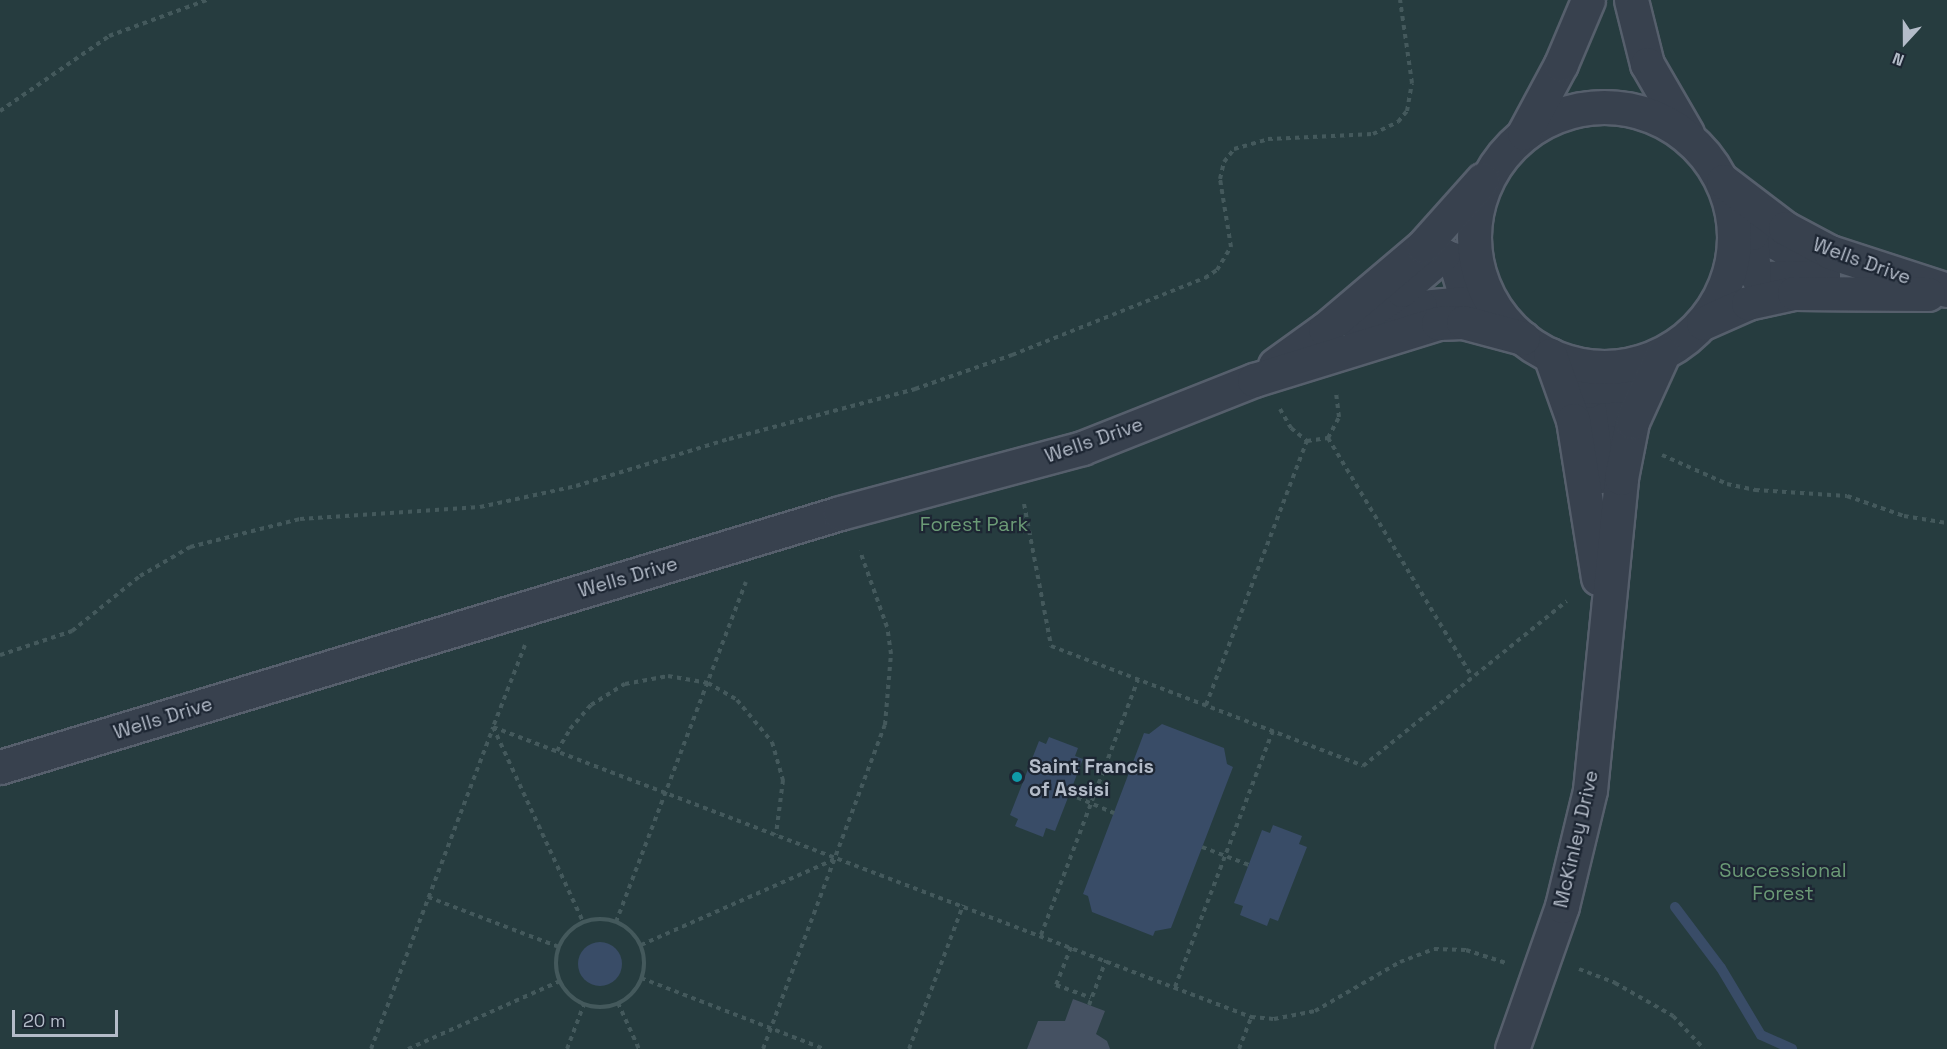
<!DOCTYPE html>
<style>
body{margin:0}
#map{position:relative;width:1947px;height:1049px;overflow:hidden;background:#242f3e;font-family:"Space Grotesk",sans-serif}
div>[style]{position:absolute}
.green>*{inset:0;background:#263c3f}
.water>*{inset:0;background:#394c67}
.round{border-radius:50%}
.stream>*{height:10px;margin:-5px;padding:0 5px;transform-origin:5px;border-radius:5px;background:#394c67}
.building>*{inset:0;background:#455162}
.path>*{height:4px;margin-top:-2px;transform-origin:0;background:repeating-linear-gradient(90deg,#44595c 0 4.5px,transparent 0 9px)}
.path>.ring{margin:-2px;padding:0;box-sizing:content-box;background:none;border:4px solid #44595c;border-radius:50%}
.roads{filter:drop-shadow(2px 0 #565f6c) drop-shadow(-2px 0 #565f6c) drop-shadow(0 2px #565f6c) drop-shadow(0 -2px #565f6c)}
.pedestrian>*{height:30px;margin:-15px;padding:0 15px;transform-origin:15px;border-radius:15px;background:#38414e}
.minor>*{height:33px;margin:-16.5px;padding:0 16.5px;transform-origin:16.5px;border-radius:16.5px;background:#38414e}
.minor>.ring{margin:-16.5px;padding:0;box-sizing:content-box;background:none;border:33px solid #38414e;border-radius:50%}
.dots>*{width:16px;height:16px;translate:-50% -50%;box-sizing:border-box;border:3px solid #1d2633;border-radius:50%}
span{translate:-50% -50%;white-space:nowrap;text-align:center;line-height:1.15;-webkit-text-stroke:4.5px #1d2633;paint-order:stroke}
.street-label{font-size:20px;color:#b4bcc9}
.park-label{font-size:20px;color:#6b9a76}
.poi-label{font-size:20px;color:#b4bcc9;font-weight:700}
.left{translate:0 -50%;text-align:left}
.north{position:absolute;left:1875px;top:12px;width:60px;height:60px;-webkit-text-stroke:4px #1d2633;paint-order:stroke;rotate:201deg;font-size:16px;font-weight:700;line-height:24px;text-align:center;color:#b4bcc9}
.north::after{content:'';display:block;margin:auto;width:21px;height:27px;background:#b4bcc9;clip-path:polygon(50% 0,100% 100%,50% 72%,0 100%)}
.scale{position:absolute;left:12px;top:1010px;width:106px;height:27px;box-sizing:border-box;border:3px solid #b4bcc9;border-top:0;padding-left:8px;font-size:18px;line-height:21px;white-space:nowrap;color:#b4bcc9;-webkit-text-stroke:4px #1d2633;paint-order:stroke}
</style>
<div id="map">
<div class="green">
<i style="clip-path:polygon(0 0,1947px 0,1947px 1049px,0 1049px)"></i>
</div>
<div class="water">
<i style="clip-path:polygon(1162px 724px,1224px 748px,1227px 764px,1233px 767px,1171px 928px,1155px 931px,1153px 936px,1092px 912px,1088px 896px,1083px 894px,1144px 733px,1149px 734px)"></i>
<i style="clip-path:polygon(1049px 737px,1078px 748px,1075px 756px,1083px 759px,1055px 831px,1046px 828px,1043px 837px,1015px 826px,1018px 819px,1010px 815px,1039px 741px,1046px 744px)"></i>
<i style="clip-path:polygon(1273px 825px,1302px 836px,1299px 844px,1307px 847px,1278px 921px,1270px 918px,1267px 926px,1240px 915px,1243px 906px,1234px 903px,1262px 830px,1270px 833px)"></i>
<i class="round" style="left:578px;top:942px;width:44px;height:44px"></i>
</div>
<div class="stream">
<i style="left:1675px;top:907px;width:76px;rotate:53deg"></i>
<i style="left:1721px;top:968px;width:78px;rotate:59.2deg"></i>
<i style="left:1761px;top:1035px;width:34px;rotate:24deg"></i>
</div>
<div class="building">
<i style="clip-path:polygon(1073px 999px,1105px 1011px,1096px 1034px,1107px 1041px,1110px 1049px,1027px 1049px,1038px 1021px,1065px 1021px)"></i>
</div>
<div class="path">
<i style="left:0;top:111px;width:132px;rotate:-34.5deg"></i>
<i style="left:109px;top:36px;width:104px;rotate:-20.2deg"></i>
<i style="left:1280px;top:409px;width:22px;rotate:60deg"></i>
<i style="left:1291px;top:428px;width:21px;rotate:39deg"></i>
<i style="left:1328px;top:438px;width:24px;rotate:-62deg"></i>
<i style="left:1339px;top:417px;width:25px;rotate:-97deg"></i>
<i style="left:1662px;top:455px;width:71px;rotate:24deg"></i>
<i style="left:1727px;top:484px;width:29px;rotate:12deg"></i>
<i style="left:1755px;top:490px;width:92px;rotate:3.7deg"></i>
<i style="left:1847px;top:496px;width:60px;rotate:19.3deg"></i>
<i style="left:1904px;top:516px;width:44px;rotate:9.2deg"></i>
<i style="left:1024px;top:504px;width:145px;rotate:79.2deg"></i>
<i style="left:1051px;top:646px;width:334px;rotate:21deg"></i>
<i style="left:1363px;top:766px;width:262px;rotate:-39deg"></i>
<i style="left:525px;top:645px;width:88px;rotate:111.3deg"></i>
<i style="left:493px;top:727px;width:215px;rotate:65.2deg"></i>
<i style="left:0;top:655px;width:76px;rotate:-18.4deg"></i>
<i style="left:72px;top:631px;width:87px;rotate:-39deg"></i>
<i style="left:140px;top:576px;width:58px;rotate:-30.1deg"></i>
<i style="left:190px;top:547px;width:114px;rotate:-14.3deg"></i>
<i style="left:300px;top:519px;width:180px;rotate:-3.8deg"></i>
<i style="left:480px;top:507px;width:98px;rotate:-12.3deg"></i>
<i style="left:576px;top:486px;width:160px;rotate:-17.1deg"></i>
<i style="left:729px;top:439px;width:193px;rotate:-15deg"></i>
<i style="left:915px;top:389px;width:103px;rotate:-19.3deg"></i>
<i style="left:1012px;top:355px;width:208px;rotate:-21.8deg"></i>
<i style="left:1205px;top:278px;width:14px;rotate:-34deg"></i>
<i style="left:1217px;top:270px;width:27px;rotate:-59deg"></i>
<i style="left:1231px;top:247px;width:69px;rotate:-99.2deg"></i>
<i style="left:1220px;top:179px;width:17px;rotate:-77deg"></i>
<i style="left:1224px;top:162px;width:16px;rotate:-52deg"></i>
<i style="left:1234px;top:149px;width:35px;rotate:-16deg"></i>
<i style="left:1268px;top:139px;width:105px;rotate:-2.7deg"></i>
<i style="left:1373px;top:134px;width:28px;rotate:-26deg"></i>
<i style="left:1398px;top:122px;width:14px;rotate:-51deg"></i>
<i style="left:1407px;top:111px;width:28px;rotate:-80deg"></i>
<i style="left:1412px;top:83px;width:84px;rotate:-98.2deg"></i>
<i style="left:1206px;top:705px;width:283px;rotate:-69.1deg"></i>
<i style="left:1307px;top:441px;width:21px;rotate:-8deg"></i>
<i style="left:1328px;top:438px;width:279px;rotate:58.9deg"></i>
<i style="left:557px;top:751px;width:26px;rotate:-59deg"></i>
<i style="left:570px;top:729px;width:32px;rotate:-49deg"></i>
<i style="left:591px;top:705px;width:40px;rotate:-32deg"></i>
<i style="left:625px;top:684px;width:44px;rotate:-10.5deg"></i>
<i style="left:668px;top:676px;width:41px;rotate:9.9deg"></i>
<i style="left:708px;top:683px;width:34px;rotate:30deg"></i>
<i style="left:737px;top:700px;width:55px;rotate:50.2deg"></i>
<i style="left:772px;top:742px;width:40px;rotate:74deg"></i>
<i style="left:783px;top:780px;width:55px;rotate:97.3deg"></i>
<i style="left:1069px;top:794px;width:49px;rotate:22.9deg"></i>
<i style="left:1202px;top:847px;width:50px;rotate:21deg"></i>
<i style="left:428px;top:897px;width:140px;rotate:20.9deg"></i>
<i class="ring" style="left:556px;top:919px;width:84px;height:84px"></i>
<i style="left:616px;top:922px;width:364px;rotate:-69.1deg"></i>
<i style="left:1041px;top:935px;width:273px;rotate:-69.2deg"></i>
<i style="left:641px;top:945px;width:214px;rotate:-23.9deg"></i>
<i style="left:1071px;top:947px;width:41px;rotate:111.5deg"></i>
<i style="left:1056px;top:985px;width:37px;rotate:20deg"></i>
<i style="left:1579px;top:969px;width:39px;rotate:21deg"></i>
<i style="left:1615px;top:983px;width:67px;rotate:29.6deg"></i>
<i style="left:1673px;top:1016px;width:45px;rotate:46.8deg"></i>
<i style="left:641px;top:978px;width:196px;rotate:21.2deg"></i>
<i style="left:1175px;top:987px;width:274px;rotate:-69.1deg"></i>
<i style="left:618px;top:1003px;width:51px;rotate:65.5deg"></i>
<i style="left:1089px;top:1005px;width:48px;rotate:-69.3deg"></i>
<i style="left:371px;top:1049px;width:344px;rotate:-69.2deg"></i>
<i style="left:493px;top:727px;width:812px;rotate:20.94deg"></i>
<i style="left:1251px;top:1017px;width:23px;rotate:5deg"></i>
<i style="left:1274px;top:1019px;width:42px;rotate:-11deg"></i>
<i style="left:1315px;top:1011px;width:98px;rotate:-30deg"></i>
<i style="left:1400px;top:962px;width:36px;rotate:-21deg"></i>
<i style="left:1434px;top:949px;width:32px;rotate:2deg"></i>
<i style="left:1466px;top:950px;width:42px;rotate:18deg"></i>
<i style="left:408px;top:1049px;width:167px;rotate:-24.1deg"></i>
<i style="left:567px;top:1049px;width:48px;rotate:-69.3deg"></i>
<i style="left:763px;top:1049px;width:346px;rotate:-69.4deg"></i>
<i style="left:885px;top:725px;width:71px;rotate:-85.2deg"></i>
<i style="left:891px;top:654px;width:27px;rotate:-98deg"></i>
<i style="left:887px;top:627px;width:81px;rotate:-109.6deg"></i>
<i style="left:909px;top:1049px;width:154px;rotate:-69.4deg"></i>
<i style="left:1239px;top:1049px;width:34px;rotate:-69deg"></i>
</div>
<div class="roads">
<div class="pedestrian">
<i style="left:1756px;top:228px;width:27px;rotate:39deg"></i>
<i style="left:1777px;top:245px;width:57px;rotate:32.9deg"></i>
<i style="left:1825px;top:276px;width:69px;rotate:179.2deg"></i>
<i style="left:1756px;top:277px;width:42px;rotate:-94.1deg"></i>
<i style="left:1753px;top:235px;width:8px;rotate:-67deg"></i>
<i style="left:1445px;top:255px;width:9px;rotate:21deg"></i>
<i style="left:1453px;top:258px;width:46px;rotate:73.5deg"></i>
<i style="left:1466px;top:302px;width:44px;rotate:174.8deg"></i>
<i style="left:1422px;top:306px;width:68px;rotate:162.1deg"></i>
<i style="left:1357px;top:327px;width:9px;rotate:-58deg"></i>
<i style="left:1362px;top:319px;width:48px;rotate:-34deg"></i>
<i style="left:1402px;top:292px;width:57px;rotate:-40.7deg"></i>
<i style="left:1625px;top:387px;width:56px;rotate:106.5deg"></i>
<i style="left:1609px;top:441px;width:35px;rotate:97deg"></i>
<i style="left:1605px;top:476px;width:5px;rotate:158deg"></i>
<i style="left:1600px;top:478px;width:86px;rotate:-97.4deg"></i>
<i style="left:1589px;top:393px;width:4px;rotate:-76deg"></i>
<i style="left:1590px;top:389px;width:35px;rotate:-3deg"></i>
</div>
<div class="minor">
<i style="left:1631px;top:0;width:66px;rotate:76deg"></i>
<i style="left:1647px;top:64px;width:80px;rotate:59.9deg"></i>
<i class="ring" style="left:1474px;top:107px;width:227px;height:227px"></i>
<i style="left:1524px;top:133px;width:78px;rotate:-61.8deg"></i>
<i style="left:1561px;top:64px;width:69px;rotate:-67.1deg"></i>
<i style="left:1723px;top:181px;width:78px;rotate:37.2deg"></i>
<i style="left:1785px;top:228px;width:51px;rotate:28.1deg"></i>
<i style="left:1830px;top:252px;width:123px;rotate:18deg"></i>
<i style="left:1703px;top:323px;width:49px;rotate:-24deg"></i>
<i style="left:1748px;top:303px;width:47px;rotate:-12.3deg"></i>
<i style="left:1794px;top:293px;width:134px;rotate:0.4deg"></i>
<i style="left:1550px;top:355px;width:69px;rotate:70.5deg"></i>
<i style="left:1573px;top:420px;width:160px;rotate:81deg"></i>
<i style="left:1275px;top:365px;width:62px;rotate:-35.8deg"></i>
<i style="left:1325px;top:329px;width:128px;rotate:-40.3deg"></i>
<i style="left:1423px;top:246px;width:89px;rotate:-48.2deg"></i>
<i style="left:0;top:767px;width:878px;rotate:-16.82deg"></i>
<i style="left:840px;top:513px;width:251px;rotate:-15deg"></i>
<i style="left:1082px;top:448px;width:185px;rotate:-21.6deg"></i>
<i style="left:1254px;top:380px;width:193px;rotate:-17.2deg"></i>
<i style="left:1438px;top:323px;width:25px;rotate:-2deg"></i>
<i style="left:1463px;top:322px;width:62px;rotate:14.9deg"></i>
<i style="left:1512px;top:1049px;width:151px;rotate:-70.7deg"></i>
<i style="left:1562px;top:906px;width:119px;rotate:-76.4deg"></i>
<i style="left:1590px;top:790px;width:314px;rotate:-84.3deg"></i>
<i style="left:1621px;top:478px;width:57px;rotate:-78.9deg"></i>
<i style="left:1632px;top:422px;width:75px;rotate:-65.5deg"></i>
</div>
</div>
<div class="dots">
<i style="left:1017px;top:777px;background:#0f9aa8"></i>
</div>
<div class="street-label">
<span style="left:1862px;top:261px;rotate:20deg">Wells Drive</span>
<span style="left:1094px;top:440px;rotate:-19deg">Wells Drive</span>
<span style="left:628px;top:577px;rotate:-16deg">Wells Drive</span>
<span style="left:163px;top:718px;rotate:-17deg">Wells Drive</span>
<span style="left:1576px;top:839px;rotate:-77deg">McKinley Drive</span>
</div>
<div class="park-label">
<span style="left:974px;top:524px">Forest Park</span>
<span style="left:1783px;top:882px">Successional<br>Forest</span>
</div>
<div class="poi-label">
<span class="left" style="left:1029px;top:778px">Saint Francis<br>of Assisi</span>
</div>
<div class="north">N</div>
<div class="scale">20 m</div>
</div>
